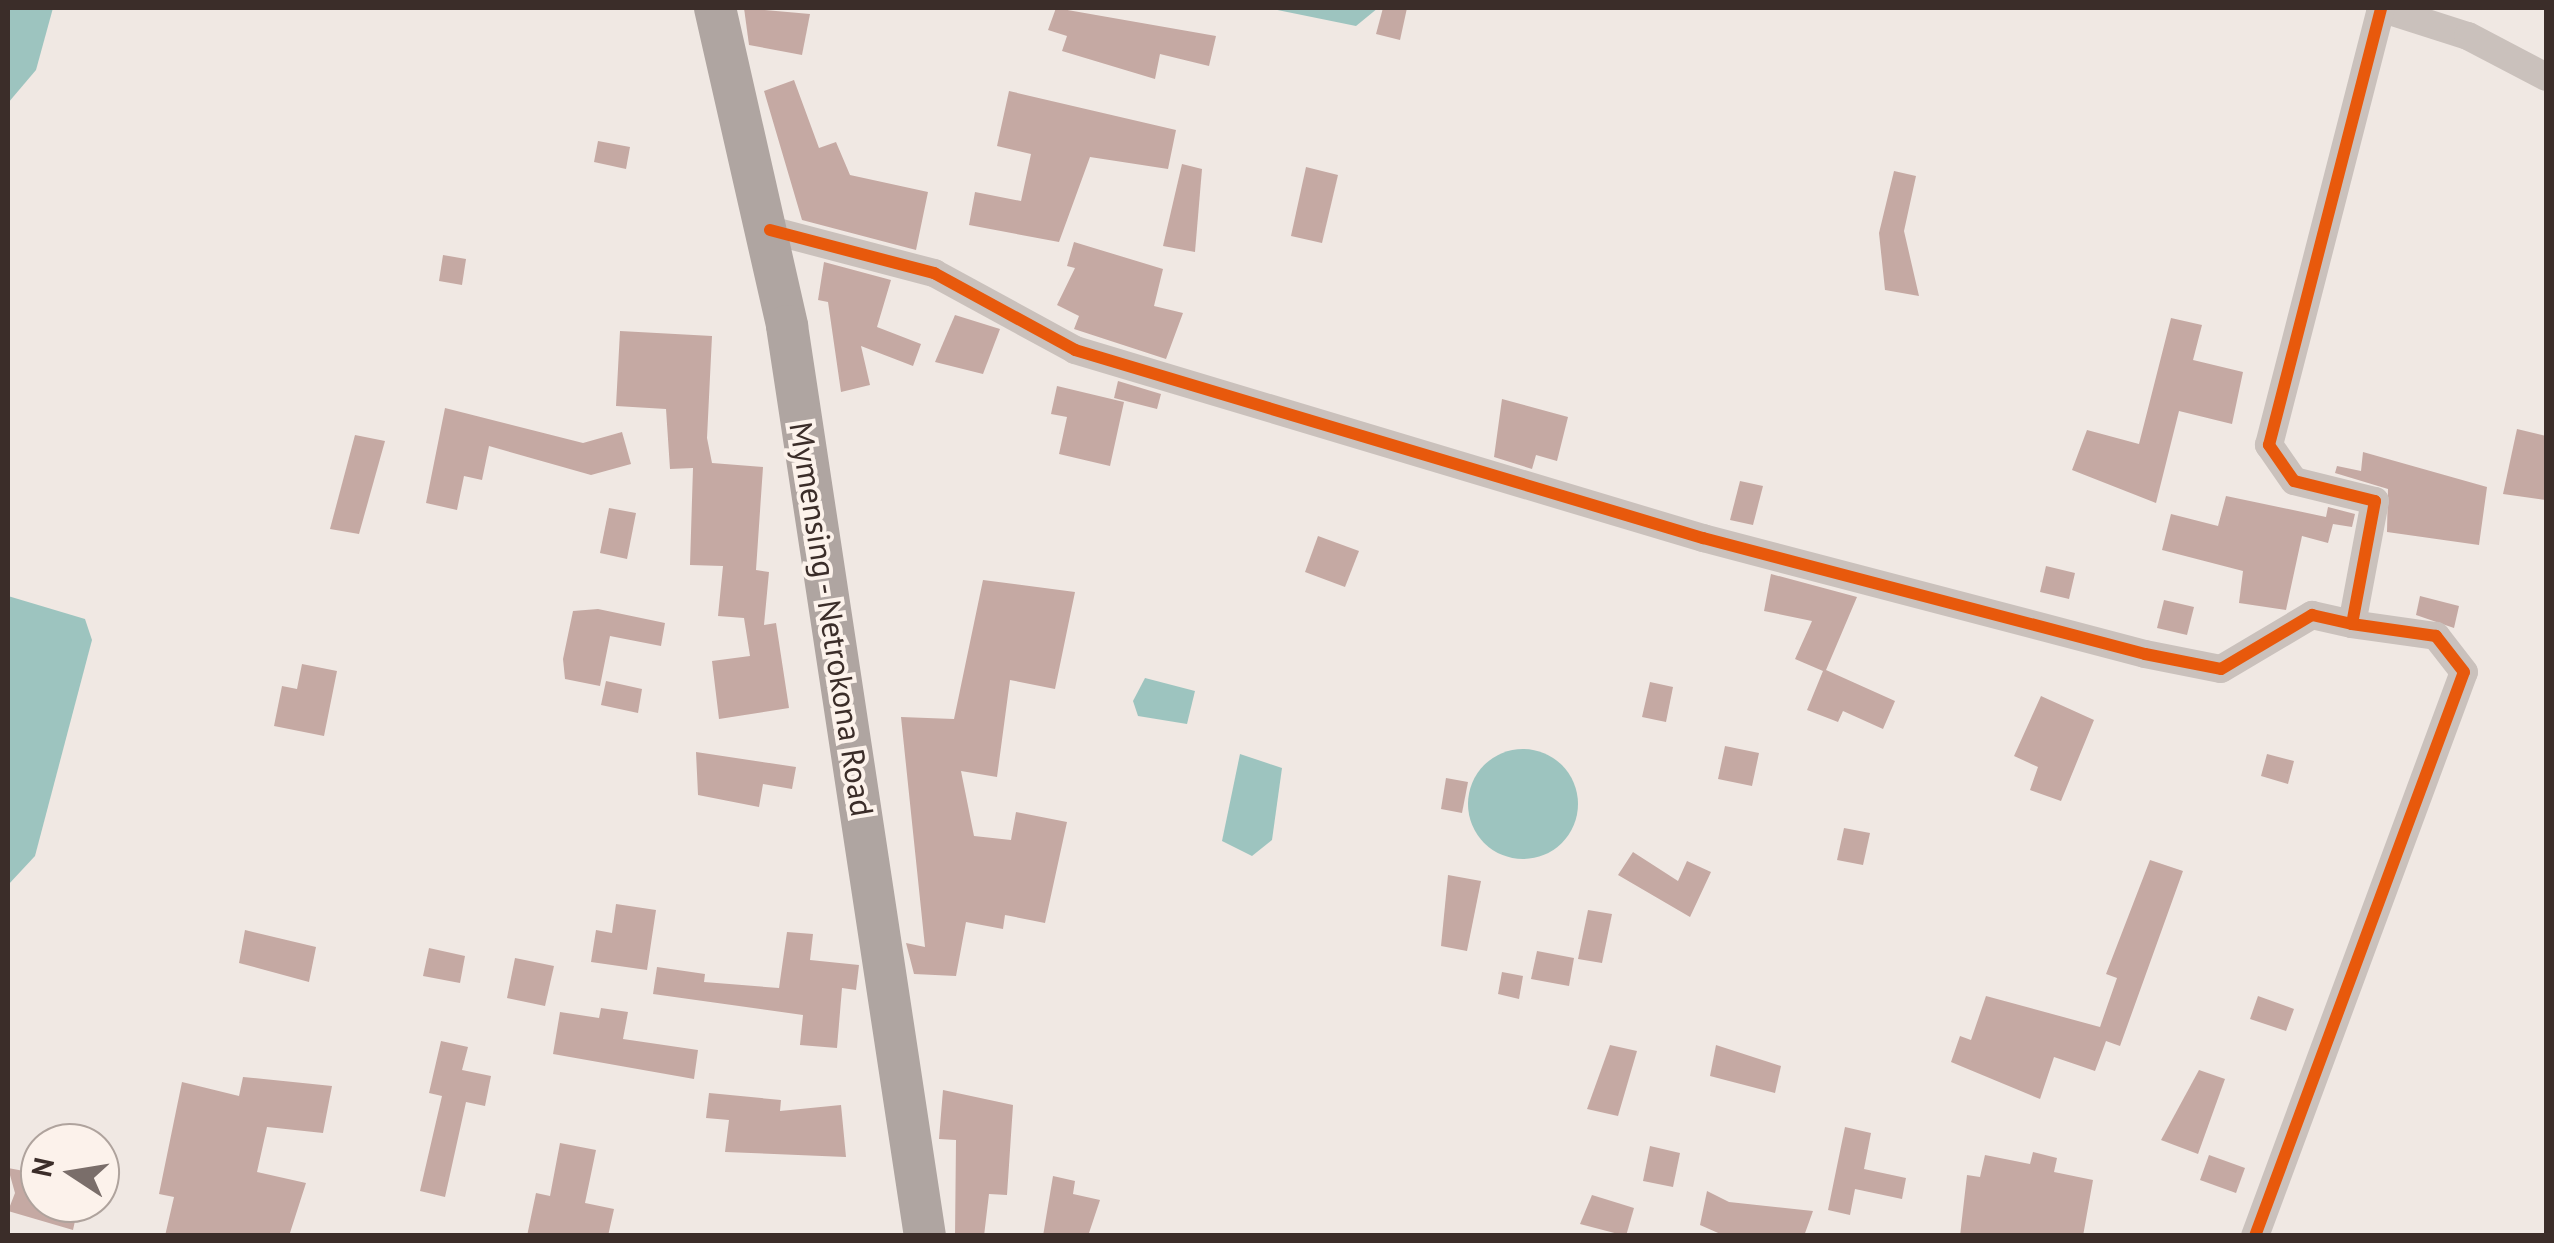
<!DOCTYPE html>
<style>
body{margin:0}
#map{position:relative;width:2554px;height:1243px;overflow:hidden;background:#f0e8e3;font-family:"PT Sans",sans-serif}
div>[style]{position:absolute}
.water>*{inset:0;background:#9dc4bf}
.round{border-radius:50%}
.building>*{inset:0;background:#c5a9a3}
.street>*{height:28px;margin:-14px;padding:0 14px;transform-origin:14px;border-radius:14px;background:#cac1bc}
.primary>*{height:42px;margin:-21px;padding:0 21px;transform-origin:21px;border-radius:21px;background:#afa5a1}
.cycleway>*{height:12px;margin:-6px;padding:0 6px;transform-origin:6px;border-radius:6px;background:#e8590c}
span{translate:-50% -50%;white-space:nowrap;text-align:center;line-height:1.15;-webkit-text-stroke:8px #fcf2eb;paint-order:stroke}
.street-label{font-size:32px;color:#3b2d29}
.frame{position:absolute;inset:0;border:10px solid #3b2d29;pointer-events:none}
.north{position:absolute;left:20px;top:1123px;width:100px;height:100px;box-sizing:border-box;background:#fcf2eb;border:2px solid #afa39d;border-radius:50%;rotate:282deg;font-size:28px;font-weight:700;line-height:40px;text-align:center;color:#3b2d29}
.north::after{content:'';display:block;margin:auto;width:35px;height:45px;background:#7a6e6a;clip-path:polygon(50% 0,100% 100%,50% 72%,0 100%)}
</style>
<div id="map">
<div class="water">
<i style="clip-path:polygon(8px 8px,53px 8px,36px 70px,8px 103px)"></i>
<i style="clip-path:polygon(1268px 8px,1378px 8px,1356px 26px)"></i>
<i style="clip-path:polygon(8px 596px,85px 619px,92px 640px,35px 856px,8px 885px)"></i>
<i style="clip-path:polygon(1145px 678px,1195px 691px,1187px 724px,1138px 716px,1133px 701px)"></i>
<i class="round" style="left:1468px;top:749px;width:110px;height:110px"></i>
<i style="clip-path:polygon(1240px 754px,1282px 768px,1272px 840px,1252px 856px,1222px 841px)"></i>
</div>
<div class="building">
<i style="clip-path:polygon(744px 8px,810px 14px,802px 55px,749px 45px)"></i>
<i style="clip-path:polygon(1056px 8px,1216px 36px,1209px 66px,1160px 54px,1155px 79px,1062px 51px,1067px 36px,1048px 30px)"></i>
<i style="clip-path:polygon(1383px 8px,1407px 8px,1400px 40px,1376px 34px)"></i>
<i style="clip-path:polygon(794px 80px,819px 148px,836px 142px,850px 175px,928px 192px,916px 250px,802px 220px,764px 91px)"></i>
<i style="clip-path:polygon(1009px 91px,1176px 130px,1168px 169px,1090px 157px,1059px 242px,969px 225px,975px 192px,1021px 201px,1031px 154px,997px 146px)"></i>
<i style="clip-path:polygon(598px 141px,630px 147px,626px 169px,594px 162px)"></i>
<i style="clip-path:polygon(1182px 164px,1202px 169px,1195px 252px,1163px 246px)"></i>
<i style="clip-path:polygon(1306px 167px,1338px 175px,1322px 243px,1291px 236px)"></i>
<i style="clip-path:polygon(1894px 171px,1916px 176px,1904px 231px,1919px 296px,1885px 290px,1879px 233px)"></i>
<i style="clip-path:polygon(1074px 242px,1163px 269px,1154px 306px,1183px 313px,1166px 359px,1074px 329px,1079px 316px,1057px 305px,1075px 268px,1067px 266px)"></i>
<i style="clip-path:polygon(443px 255px,466px 259px,462px 285px,439px 281px)"></i>
<i style="clip-path:polygon(824px 262px,891px 280px,877px 327px,921px 344px,913px 366px,861px 346px,870px 385px,841px 392px,828px 302px,818px 300px)"></i>
<i style="clip-path:polygon(955px 315px,1000px 329px,983px 374px,935px 362px)"></i>
<i style="clip-path:polygon(2171px 318px,2202px 325px,2193px 360px,2243px 372px,2232px 424px,2179px 411px,2156px 503px,2072px 470px,2087px 430px,2139px 444px)"></i>
<i style="clip-path:polygon(620px 331px,712px 336px,707px 438px,712px 463px,763px 467px,756px 570px,769px 572px,764px 625px,776px 623px,789px 708px,719px 719px,712px 661px,750px 656px,744px 618px,718px 616px,723px 566px,690px 565px,693px 468px,670px 469px,666px 409px,616px 406px)"></i>
<i style="clip-path:polygon(1118px 381px,1161px 394px,1157px 409px,1114px 398px)"></i>
<i style="clip-path:polygon(1057px 386px,1124px 402px,1110px 466px,1059px 454px,1067px 417px,1051px 414px)"></i>
<i style="clip-path:polygon(1502px 399px,1568px 417px,1557px 461px,1536px 455px,1532px 469px,1494px 457px)"></i>
<i style="clip-path:polygon(445px 408px,583px 443px,622px 432px,631px 464px,591px 475px,489px 446px,482px 480px,464px 476px,457px 510px,426px 503px)"></i>
<i style="clip-path:polygon(2517px 429px,2546px 436px,2546px 500px,2503px 494px)"></i>
<i style="clip-path:polygon(355px 435px,385px 441px,359px 534px,330px 529px)"></i>
<i style="clip-path:polygon(2363px 452px,2487px 487px,2479px 545px,2387px 532px,2388px 489px,2335px 473px,2337px 466px,2361px 471px)"></i>
<i style="clip-path:polygon(1740px 481px,1763px 486px,1753px 525px,1730px 520px)"></i>
<i style="clip-path:polygon(2226px 496px,2326px 517px,2328px 507px,2355px 514px,2352px 527px,2333px 524px,2328px 543px,2302px 536px,2286px 610px,2239px 603px,2243px 571px,2162px 550px,2171px 514px,2218px 526px)"></i>
<i style="clip-path:polygon(609px 508px,636px 513px,627px 559px,600px 553px)"></i>
<i style="clip-path:polygon(1318px 536px,1359px 551px,1345px 587px,1305px 572px)"></i>
<i style="clip-path:polygon(2046px 566px,2075px 573px,2069px 599px,2040px 592px)"></i>
<i style="clip-path:polygon(1771px 574px,1857px 597px,1826px 670px,1895px 701px,1883px 729px,1843px 711px,1838px 722px,1807px 710px,1823px 671px,1795px 659px,1812px 621px,1764px 611px)"></i>
<i style="clip-path:polygon(983px 580px,1075px 592px,1055px 689px,1010px 680px,997px 777px,961px 771px,974px 836px,1011px 840px,1016px 812px,1067px 822px,1045px 923px,1005px 915px,1003px 929px,966px 922px,956px 976px,914px 974px,906px 943px,925px 947px,901px 717px,954px 719px)"></i>
<i style="clip-path:polygon(2420px 596px,2459px 606px,2454px 628px,2416px 615px)"></i>
<i style="clip-path:polygon(2164px 600px,2194px 607px,2187px 635px,2157px 628px)"></i>
<i style="clip-path:polygon(598px 609px,665px 623px,661px 646px,610px 636px,600px 686px,565px 679px,563px 659px,573px 611px)"></i>
<i style="clip-path:polygon(302px 664px,337px 671px,324px 736px,274px 726px,282px 686px,297px 689px)"></i>
<i style="clip-path:polygon(606px 681px,642px 689px,638px 713px,601px 705px)"></i>
<i style="clip-path:polygon(1650px 682px,1673px 687px,1666px 722px,1642px 717px)"></i>
<i style="clip-path:polygon(2041px 696px,2094px 720px,2061px 801px,2030px 790px,2038px 767px,2014px 756px)"></i>
<i style="clip-path:polygon(1725px 746px,1759px 753px,1752px 786px,1718px 779px)"></i>
<i style="clip-path:polygon(696px 752px,796px 767px,792px 789px,763px 784px,759px 807px,698px 795px)"></i>
<i style="clip-path:polygon(2267px 754px,2294px 761px,2288px 784px,2261px 776px)"></i>
<i style="clip-path:polygon(1446px 778px,1468px 782px,1462px 813px,1441px 809px)"></i>
<i style="clip-path:polygon(1844px 828px,1870px 833px,1863px 865px,1837px 860px)"></i>
<i style="clip-path:polygon(1633px 852px,1678px 881px,1687px 861px,1711px 872px,1690px 917px,1618px 875px)"></i>
<i style="clip-path:polygon(2150px 860px,2183px 871px,2120px 1046px,2106px 1041px,2095px 1071px,2054px 1057px,2040px 1099px,1951px 1062px,1960px 1036px,1971px 1040px,1986px 996px,2100px 1027px,2117px 978px,2106px 974px)"></i>
<i style="clip-path:polygon(1448px 875px,1481px 881px,1467px 951px,1441px 946px)"></i>
<i style="clip-path:polygon(616px 904px,656px 910px,647px 970px,591px 962px,596px 930px,612px 933px)"></i>
<i style="clip-path:polygon(1588px 910px,1612px 914px,1602px 963px,1578px 959px)"></i>
<i style="clip-path:polygon(245px 930px,316px 947px,309px 982px,239px 963px)"></i>
<i style="clip-path:polygon(787px 932px,813px 934px,810px 960px,859px 965px,856px 990px,842px 988px,837px 1048px,800px 1045px,803px 1015px,653px 994px,657px 967px,705px 974px,704px 982px,779px 988px)"></i>
<i style="clip-path:polygon(429px 948px,465px 956px,460px 983px,423px 976px)"></i>
<i style="clip-path:polygon(1537px 951px,1574px 958px,1569px 986px,1531px 979px)"></i>
<i style="clip-path:polygon(515px 958px,554px 966px,545px 1006px,507px 998px)"></i>
<i style="clip-path:polygon(1502px 972px,1523px 976px,1519px 999px,1498px 994px)"></i>
<i style="clip-path:polygon(2258px 996px,2294px 1009px,2286px 1031px,2250px 1019px)"></i>
<i style="clip-path:polygon(601px 1008px,628px 1012px,623px 1039px,698px 1050px,694px 1079px,553px 1054px,560px 1012px,599px 1018px)"></i>
<i style="clip-path:polygon(441px 1041px,468px 1047px,462px 1070px,491px 1076px,485px 1106px,466px 1102px,445px 1197px,420px 1191px,442px 1096px,429px 1093px)"></i>
<i style="clip-path:polygon(1610px 1045px,1637px 1051px,1618px 1116px,1587px 1109px)"></i>
<i style="clip-path:polygon(1716px 1045px,1781px 1066px,1775px 1093px,1710px 1076px)"></i>
<i style="clip-path:polygon(2199px 1070px,2225px 1079px,2198px 1154px,2161px 1140px)"></i>
<i style="clip-path:polygon(243px 1077px,332px 1086px,323px 1133px,267px 1127px,257px 1172px,306px 1183px,289px 1236px,165px 1236px,174px 1197px,159px 1194px,182px 1082px,239px 1096px)"></i>
<i style="clip-path:polygon(943px 1090px,1013px 1105px,1007px 1195px,989px 1194px,984px 1236px,955px 1236px,956px 1140px,939px 1139px)"></i>
<i style="clip-path:polygon(709px 1093px,781px 1100px,780px 1111px,841px 1105px,846px 1157px,725px 1152px,729px 1120px,706px 1118px)"></i>
<i style="clip-path:polygon(1845px 1127px,1871px 1133px,1864px 1169px,1906px 1178px,1902px 1199px,1855px 1189px,1850px 1215px,1828px 1210px)"></i>
<i style="clip-path:polygon(560px 1143px,596px 1150px,585px 1203px,614px 1209px,608px 1236px,527px 1236px,536px 1193px,550px 1196px)"></i>
<i style="clip-path:polygon(1650px 1146px,1680px 1153px,1673px 1187px,1643px 1181px)"></i>
<i style="clip-path:polygon(2033px 1152px,2057px 1158px,2054px 1172px,2093px 1180px,2083px 1236px,1960px 1236px,1967px 1175px,1980px 1177px,1985px 1155px,2030px 1164px)"></i>
<i style="clip-path:polygon(2209px 1155px,2245px 1168px,2236px 1193px,2200px 1180px)"></i>
<i style="clip-path:polygon(8px 1168px,40px 1174px,40px 1203px,79px 1203px,73px 1230px,8px 1211px,15px 1193px)"></i>
<i style="clip-path:polygon(1053px 1176px,1075px 1181px,1073px 1194px,1100px 1200px,1088px 1236px,1043px 1236px)"></i>
<i style="clip-path:polygon(1707px 1191px,1729px 1202px,1813px 1211px,1804px 1236px,1725px 1236px,1700px 1225px)"></i>
<i style="clip-path:polygon(1592px 1195px,1634px 1208px,1626px 1236px,1580px 1224px)"></i>
</div>
<div class="street">
<i style="left:2380px;top:8px;width:92px;rotate:17.7deg"></i>
<i style="left:2468px;top:36px;width:88px;rotate:27.7deg"></i>
<i style="left:770px;top:230px;width:170px;rotate:14.7deg"></i>
<i style="left:934px;top:273px;width:161px;rotate:28.6deg"></i>
<i style="left:1075px;top:350px;width:656px;rotate:16.67deg"></i>
<i style="left:1703px;top:538px;width:457px;rotate:14.7deg"></i>
<i style="left:2145px;top:654px;width:77px;rotate:11.2deg"></i>
<i style="left:2221px;top:669px;width:106px;rotate:-30.7deg"></i>
<i style="left:2312px;top:615px;width:41px;rotate:12.7deg"></i>
<i style="left:2255px;top:1236px;width:601px;rotate:-69.67deg"></i>
<i style="left:2464px;top:672px;width:46px;rotate:-127.9deg"></i>
<i style="left:2436px;top:636px;width:85px;rotate:-171.9deg"></i>
<i style="left:2352px;top:624px;width:125px;rotate:-79.4deg"></i>
<i style="left:2375px;top:501px;width:83px;rotate:-166.1deg"></i>
<i style="left:2294px;top:481px;width:44px;rotate:-124.8deg"></i>
<i style="left:2269px;top:445px;width:451px;rotate:-75.6deg"></i>
</div>
<div class="primary">
<i style="left:715px;top:8px;width:326px;rotate:77.2deg"></i>
<i style="left:787px;top:326px;width:920px;rotate:81.38deg"></i>
</div>
<div class="cycleway">
<i style="left:770px;top:230px;width:170px;rotate:14.7deg"></i>
<i style="left:934px;top:273px;width:161px;rotate:28.6deg"></i>
<i style="left:1075px;top:350px;width:656px;rotate:16.67deg"></i>
<i style="left:1703px;top:538px;width:457px;rotate:14.7deg"></i>
<i style="left:2145px;top:654px;width:77px;rotate:11.2deg"></i>
<i style="left:2221px;top:669px;width:106px;rotate:-30.7deg"></i>
<i style="left:2312px;top:615px;width:41px;rotate:12.7deg"></i>
<i style="left:2255px;top:1236px;width:601px;rotate:-69.67deg"></i>
<i style="left:2464px;top:672px;width:46px;rotate:-127.9deg"></i>
<i style="left:2436px;top:636px;width:85px;rotate:-171.9deg"></i>
<i style="left:2352px;top:624px;width:125px;rotate:-79.4deg"></i>
<i style="left:2375px;top:501px;width:83px;rotate:-166.1deg"></i>
<i style="left:2294px;top:481px;width:44px;rotate:-124.8deg"></i>
<i style="left:2269px;top:445px;width:451px;rotate:-75.6deg"></i>
</div>
<div class="street-label">
<span style="left:832px;top:619px;rotate:81deg">Mymensing - Netrokona Road</span>
</div>
<div class="frame"></div>
<div class="north">N</div>
</div>
